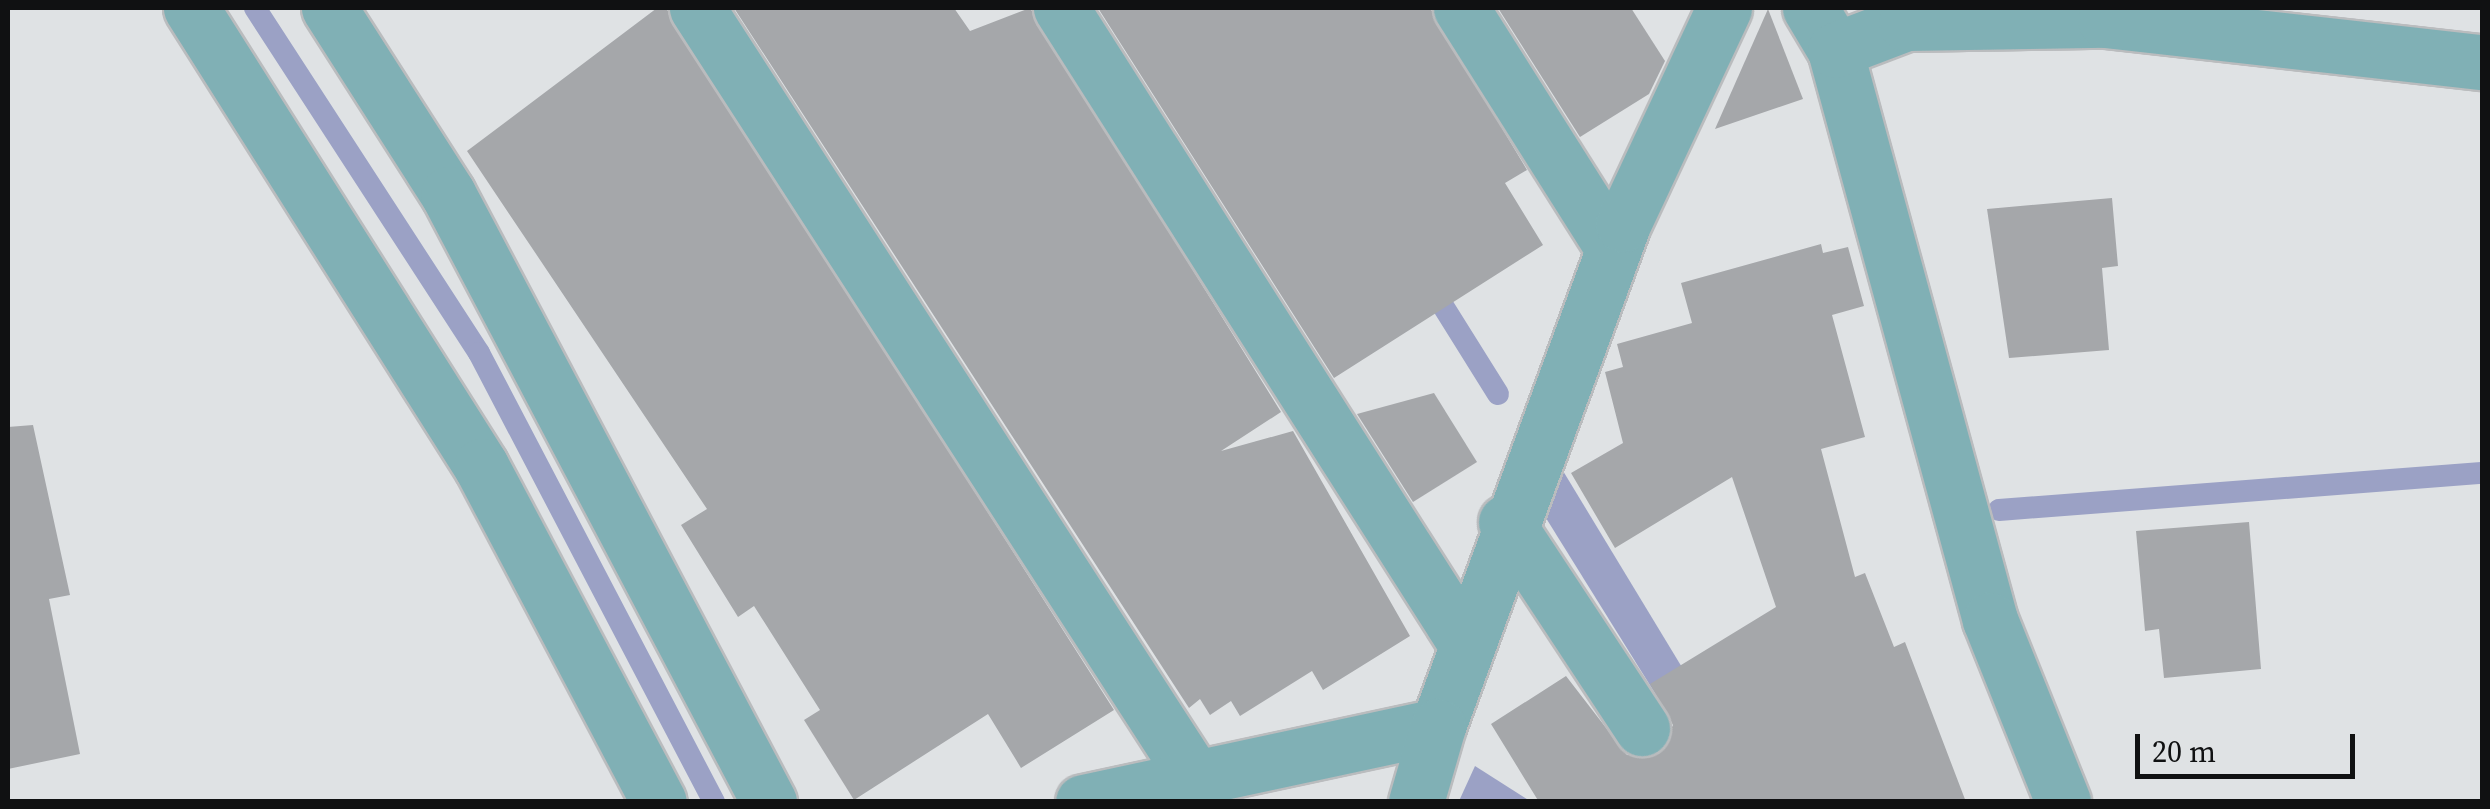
<!DOCTYPE html>
<style>
body{margin:0}
#map{position:relative;width:2490px;height:809px;overflow:hidden;background:#dfe2e4;font-family:"Source Serif 4",serif}
div>[style]{position:absolute}
.water>*{inset:0;background:#9ba1c5}
.stream>*{height:22px;margin:-11px;padding:0 11px;transform-origin:11px;border-radius:11px;background:#9ba1c5}
.building>*{inset:0;background:#a5a7aa}
.roads{filter:drop-shadow(2px 0 #babcbe) drop-shadow(-2px 0 #babcbe) drop-shadow(0 2px #babcbe) drop-shadow(0 -2px #babcbe)}
.minor>*{height:55px;margin:-27.5px;padding:0 27.5px;transform-origin:27.5px;border-radius:27.5px;background:#80b0b5}
span{translate:-50% -50%;white-space:nowrap;text-align:center;line-height:1.15;-webkit-text-stroke:9px #dfe2e4;paint-order:stroke}
.frame{position:absolute;inset:0;border:10px solid #101112;pointer-events:none}
.scale{position:absolute;left:2135px;top:734px;width:220px;height:45px;box-sizing:border-box;border:5px solid #101112;border-top:0;padding-left:12px;font-size:30px;line-height:35px;white-space:nowrap;color:#101112;-webkit-text-stroke:8px #dfe2e4;paint-order:stroke}
</style>
<div id="map">
<div class="water">
<i style="clip-path:polygon(1557px 461px,1763px 801px,1722px 801px,1536px 502px)"></i>
<i style="clip-path:polygon(1475px 766px,1530px 801px,1459px 801px)"></i>
</div>
<div class="stream">
<i style="left:255px;top:8px;width:411px;rotate:57deg"></i>
<i style="left:479px;top:353px;width:507px;rotate:62.37deg"></i>
<i style="left:1428px;top:282px;width:132px;rotate:58deg"></i>
<i style="left:1999px;top:510px;width:484px;rotate:-4.4deg"></i>
</div>
<div class="building">
<i style="clip-path:polygon(657px 8px,666px 8px,1114px 710px,1021px 768px,988px 714px,854px 800px,804px 720px,820px 710px,754px 606px,738px 617px,681px 525px,707px 509px,467px 151px)"></i>
<i style="clip-path:polygon(734px 8px,954px 8px,970px 31px,1030px 8px,1281px 412px,1221px 451px,1293px 431px,1410px 636px,1323px 690px,1312px 671px,1240px 716px,1231px 701px,1210px 715px,1200px 699px,1189px 708px)"></i>
<i style="clip-path:polygon(1098px 8px,1430px 8px,1527px 170px,1505px 183px,1543px 245px,1334px 378px)"></i>
<i style="clip-path:polygon(1498px 8px,1631px 8px,1665px 61px,1649px 94px,1580px 137px)"></i>
<i style="clip-path:polygon(1768px 9px,1803px 99px,1715px 129px)"></i>
<i style="clip-path:polygon(2112px 198px,2118px 266px,2102px 268px,2109px 350px,2009px 358px,1987px 209px)"></i>
<i style="clip-path:polygon(1821px 244px,1823px 253px,1848px 247px,1864px 306px,1832px 315px,1865px 437px,1821px 449px,1855px 577px,1865px 573px,1894px 647px,1905px 642px,1966px 802px,1539px 802px,1491px 724px,1566px 676px,1627px 755px,1658px 754px,1673px 725px,1650px 684px,1776px 607px,1732px 477px,1615px 548px,1571px 473px,1623px 443px,1605px 372px,1623px 367px,1617px 344px,1692px 323px,1681px 283px)"></i>
<i style="clip-path:polygon(1434px 393px,1477px 462px,1413px 502px,1357px 414px)"></i>
<i style="clip-path:polygon(33px 425px,70px 595px,49px 599px,80px 754px,8px 769px,8px 427px)"></i>
<i style="clip-path:polygon(2249px 522px,2261px 669px,2164px 678px,2159px 629px,2145px 631px,2136px 531px)"></i>
</div>
<div class="roads">
<div class="minor">
<i style="left:191px;top:8px;width:542px;rotate:57.66deg"></i>
<i style="left:481px;top:466px;width:380px;rotate:62.1deg"></i>
<i style="left:329px;top:8px;width:221px;rotate:57.4deg"></i>
<i style="left:448px;top:194px;width:688px;rotate:62.17deg"></i>
<i style="left:697px;top:8px;width:917px;rotate:57.11deg"></i>
<i style="left:1061px;top:8px;width:748px;rotate:57.5deg"></i>
<i style="left:1461px;top:8px;width:284px;rotate:57.7deg"></i>
<i style="left:1810px;top:8px;width:49px;rotate:59.2deg"></i>
<i style="left:1835px;top:50px;width:591px;rotate:74.79deg"></i>
<i style="left:1990px;top:620px;width:196px;rotate:68.1deg"></i>
<i style="left:1835px;top:50px;width:76px;rotate:-20.8deg"></i>
<i style="left:1906px;top:23px;width:199px;rotate:-0.9deg"></i>
<i style="left:2105px;top:20px;width:379px;rotate:6.4deg"></i>
<i style="left:1506px;top:522px;width:247px;rotate:56.6deg"></i>
<i style="left:1083px;top:802px;width:363px;rotate:-12.1deg"></i>
<i style="left:1438px;top:726px;width:535px;rotate:-69.77deg"></i>
<i style="left:1623px;top:224px;width:238px;rotate:-64.9deg"></i>
<i style="left:1416px;top:802px;width:79px;rotate:-73.9deg"></i>
</div>
</div>
<div class="frame"></div>
<div class="scale">20 m</div>
</div>
